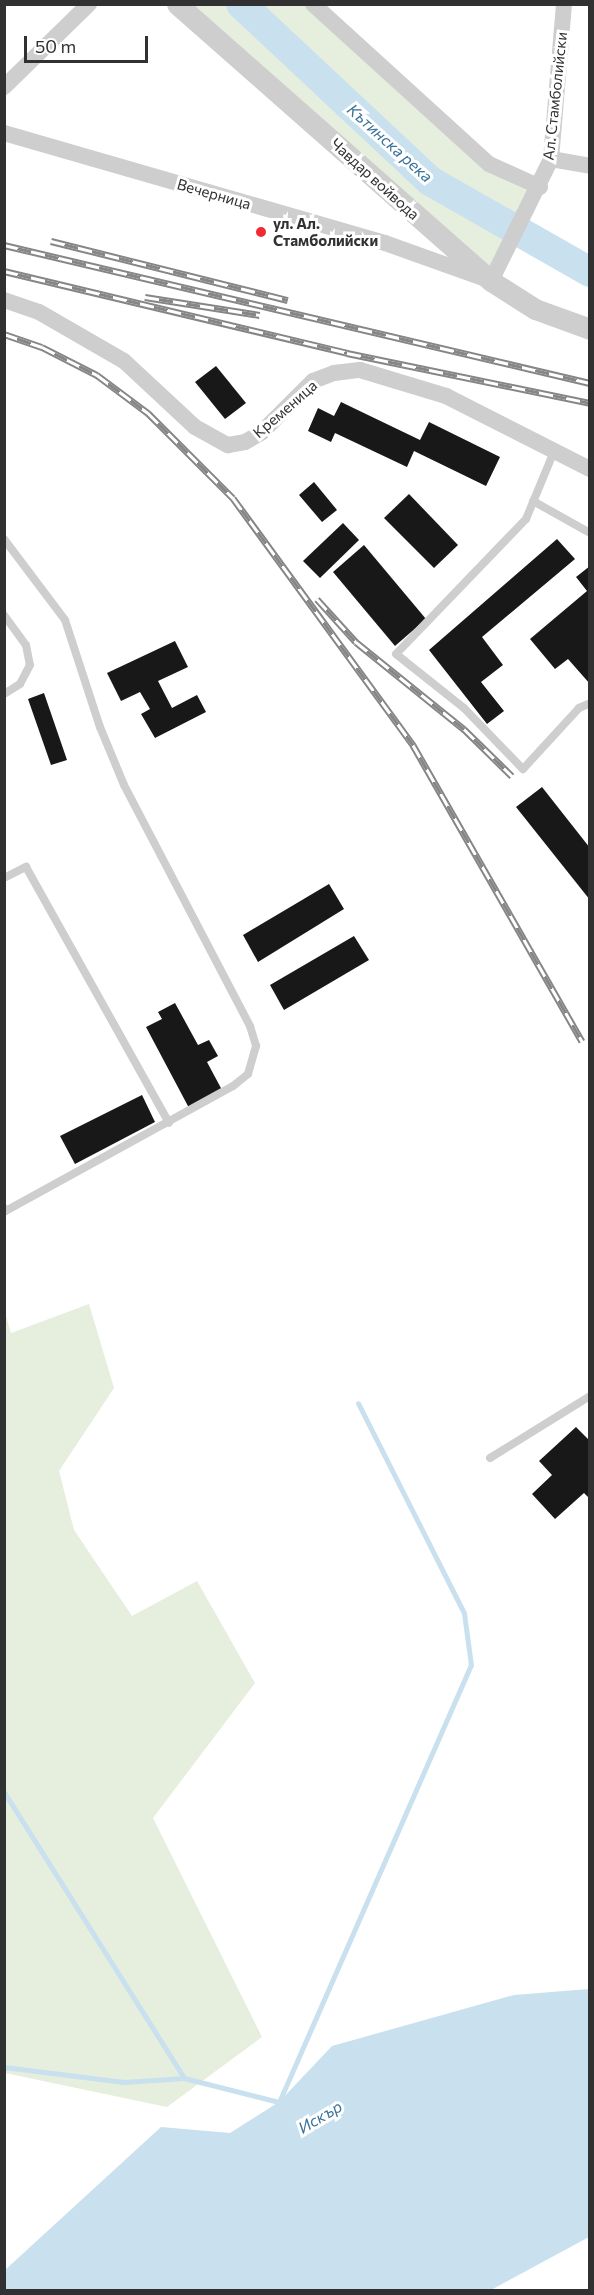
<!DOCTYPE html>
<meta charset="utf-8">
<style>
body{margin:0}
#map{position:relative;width:594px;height:2295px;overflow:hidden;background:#fff;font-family:Commissioner,sans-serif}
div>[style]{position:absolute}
.green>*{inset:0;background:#e6eede}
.water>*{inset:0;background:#c9e0ef}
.stream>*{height:5px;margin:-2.5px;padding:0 2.5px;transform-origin:2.5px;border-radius:2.5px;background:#c9e0ef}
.river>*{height:30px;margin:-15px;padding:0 15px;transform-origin:15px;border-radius:15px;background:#c9e0ef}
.building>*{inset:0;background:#181818}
.service>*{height:8px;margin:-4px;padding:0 4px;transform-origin:4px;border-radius:4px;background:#cecece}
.minor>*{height:16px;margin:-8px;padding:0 8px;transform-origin:8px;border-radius:8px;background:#cecece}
.tertiary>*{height:21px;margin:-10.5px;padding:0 10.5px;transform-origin:10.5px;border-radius:10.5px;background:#cecece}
.rail>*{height:7px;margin-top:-3.5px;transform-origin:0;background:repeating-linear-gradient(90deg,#fff 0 14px,#868686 0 28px);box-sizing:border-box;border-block:2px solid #868686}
.dots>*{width:16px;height:16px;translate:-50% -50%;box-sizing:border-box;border:3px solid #fff;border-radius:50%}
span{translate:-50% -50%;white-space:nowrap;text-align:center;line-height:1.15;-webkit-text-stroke:6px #fff;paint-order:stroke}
.street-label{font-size:15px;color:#313131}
.poi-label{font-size:15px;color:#313131;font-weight:700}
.left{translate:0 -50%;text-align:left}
.water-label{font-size:16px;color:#387299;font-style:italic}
.frame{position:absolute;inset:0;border:6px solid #313131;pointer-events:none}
.scale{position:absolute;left:24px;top:36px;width:124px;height:27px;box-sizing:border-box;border:3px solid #313131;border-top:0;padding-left:8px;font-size:18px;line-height:21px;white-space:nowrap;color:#313131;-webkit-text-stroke:4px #fff;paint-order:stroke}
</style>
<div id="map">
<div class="green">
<i style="clip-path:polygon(177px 5px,313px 5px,446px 128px,540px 187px,491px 281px)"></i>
<i style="clip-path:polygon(89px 1304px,114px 1388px,59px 1471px,74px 1530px,132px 1616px,197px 1581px,255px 1683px,153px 1818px,262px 2037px,167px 2107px,5px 2073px,5px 1313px,11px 1333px)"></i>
</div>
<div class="water">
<i style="clip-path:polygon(589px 1989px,589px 2237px,491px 2290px,5px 2290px,5px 2270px,161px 2127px,230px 2133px,279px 2102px,332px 2046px,514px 1995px)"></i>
</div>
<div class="stream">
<i style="left:4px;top:1792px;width:338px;rotate:57.8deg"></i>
<i style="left:184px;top:2078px;width:98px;rotate:14.2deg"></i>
<i style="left:279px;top:2102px;width:477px;rotate:-66.3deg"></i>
<i style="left:471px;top:1665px;width:52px;rotate:-97.7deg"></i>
<i style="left:464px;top:1613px;width:235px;rotate:-116.8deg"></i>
<i style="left:4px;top:2067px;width:121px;rotate:7.1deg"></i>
<i style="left:124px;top:2082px;width:60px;rotate:-3.8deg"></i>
</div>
<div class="river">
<i style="left:241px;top:4px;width:259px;rotate:43.1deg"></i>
<i style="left:430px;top:181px;width:184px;rotate:29.6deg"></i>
</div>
<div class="building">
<i style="clip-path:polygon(216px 366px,246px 403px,225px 419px,195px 382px)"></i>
<i style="clip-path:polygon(341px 402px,420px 440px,429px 422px,500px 457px,486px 486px,414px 451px,407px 467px,335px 433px,331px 442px,308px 431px,318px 408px,334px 416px)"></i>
<i style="clip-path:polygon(314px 482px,337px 510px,322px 522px,299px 495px)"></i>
<i style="clip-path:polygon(409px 494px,458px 545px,434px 568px,384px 518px)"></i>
<i style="clip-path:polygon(343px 523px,359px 540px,320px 578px,303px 561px)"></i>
<i style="clip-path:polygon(557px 539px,575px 559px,482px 637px,503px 665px,481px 682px,504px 711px,487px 724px,429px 650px)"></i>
<i style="clip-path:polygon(364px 545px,426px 619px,395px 646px,333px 572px)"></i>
<i style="clip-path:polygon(590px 566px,590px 684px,568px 659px,555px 669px,530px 639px,587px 591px,576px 577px)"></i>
<i style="clip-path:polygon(175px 641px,188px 667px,158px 681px,172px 708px,197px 695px,206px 712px,155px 738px,141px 714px,150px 709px,140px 692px,121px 701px,107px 673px)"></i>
<i style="clip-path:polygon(44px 693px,67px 760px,51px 765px,28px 699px)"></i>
<i style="clip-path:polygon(542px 787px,590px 848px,590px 900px,516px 807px)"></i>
<i style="clip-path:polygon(329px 884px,344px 909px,258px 962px,243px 935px)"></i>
<i style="clip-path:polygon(354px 936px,369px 960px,284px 1010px,270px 985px)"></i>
<i style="clip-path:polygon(175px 1003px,198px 1045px,209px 1040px,218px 1056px,207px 1062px,222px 1090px,189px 1108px,146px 1027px,162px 1019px,158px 1012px)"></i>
<i style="clip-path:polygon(142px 1095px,155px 1122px,75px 1164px,60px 1136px)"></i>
<i style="clip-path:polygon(576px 1427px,590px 1441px,590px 1499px,584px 1493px,555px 1519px,532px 1494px,552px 1475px,539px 1461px)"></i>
</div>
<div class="service">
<i style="left:555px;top:449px;width:76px;rotate:112.5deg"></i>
<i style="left:526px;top:519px;width:187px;rotate:133.9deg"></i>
<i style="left:396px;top:654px;width:87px;rotate:38.5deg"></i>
<i style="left:464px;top:708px;width:85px;rotate:46deg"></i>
<i style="left:523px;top:769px;width:83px;rotate:-47.4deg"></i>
<i style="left:579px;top:708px;width:12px;rotate:-24deg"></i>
<i style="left:533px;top:501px;width:65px;rotate:29.3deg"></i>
<i style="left:4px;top:539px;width:101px;rotate:53deg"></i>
<i style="left:65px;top:620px;width:113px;rotate:71.9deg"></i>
<i style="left:100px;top:727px;width:63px;rotate:67.5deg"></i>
<i style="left:124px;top:785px;width:272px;rotate:62.4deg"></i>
<i style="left:250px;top:1026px;width:21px;rotate:73deg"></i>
<i style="left:256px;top:1046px;width:29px;rotate:106deg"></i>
<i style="left:248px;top:1074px;width:19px;rotate:141deg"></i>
<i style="left:233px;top:1086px;width:259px;rotate:151.2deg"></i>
<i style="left:6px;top:1211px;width:4px;rotate:-124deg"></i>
<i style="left:4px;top:615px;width:37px;rotate:54deg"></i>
<i style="left:26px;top:645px;width:20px;rotate:79deg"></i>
<i style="left:30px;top:665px;width:21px;rotate:118deg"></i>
<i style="left:20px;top:684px;width:19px;rotate:148deg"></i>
<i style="left:4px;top:878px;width:25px;rotate:-27deg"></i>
<i style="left:26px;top:867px;width:293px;rotate:60.8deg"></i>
<i style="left:490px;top:1458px;width:118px;rotate:-31.8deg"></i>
</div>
<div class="minor">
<i style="left:313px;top:4px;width:238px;rotate:42.3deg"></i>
<i style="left:489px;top:164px;width:56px;rotate:24.3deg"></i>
<i style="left:4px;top:87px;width:119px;rotate:-44.3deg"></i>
<i style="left:4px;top:133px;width:397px;rotate:16.1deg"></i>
<i style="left:385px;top:243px;width:113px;rotate:19.7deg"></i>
<i style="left:491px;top:281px;width:136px;rotate:-63.8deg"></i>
<i style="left:551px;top:159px;width:156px;rotate:-85.2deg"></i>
<i style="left:551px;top:159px;width:40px;rotate:10deg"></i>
<i style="left:4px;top:300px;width:37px;rotate:19deg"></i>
<i style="left:39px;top:312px;width:98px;rotate:30deg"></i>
<i style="left:124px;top:361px;width:97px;rotate:42.9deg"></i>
<i style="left:195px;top:427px;width:38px;rotate:29deg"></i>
<i style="left:228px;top:445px;width:17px;rotate:-10deg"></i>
<i style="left:245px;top:442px;width:20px;rotate:-30deg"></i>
<i style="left:262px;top:432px;width:72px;rotate:-45deg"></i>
<i style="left:313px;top:381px;width:22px;rotate:-21deg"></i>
<i style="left:334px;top:373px;width:26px;rotate:-7deg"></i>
<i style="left:360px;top:370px;width:90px;rotate:16.8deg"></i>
<i style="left:446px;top:396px;width:161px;rotate:26.9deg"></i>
</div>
<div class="tertiary">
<i style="left:177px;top:4px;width:419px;rotate:41.4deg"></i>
<i style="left:491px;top:281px;width:52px;rotate:32.5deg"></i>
<i style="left:535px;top:309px;width:59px;rotate:20deg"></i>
</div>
<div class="rail">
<i style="left:51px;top:241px;width:244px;rotate:14deg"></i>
<i style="left:4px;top:245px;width:602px;rotate:13.25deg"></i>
<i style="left:4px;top:271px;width:353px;rotate:13.4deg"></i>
<i style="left:347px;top:353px;width:248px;rotate:11.6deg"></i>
<i style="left:145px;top:297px;width:116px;rotate:8.9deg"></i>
<i style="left:4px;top:334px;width:40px;rotate:18.9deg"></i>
<i style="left:42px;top:347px;width:62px;rotate:27deg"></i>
<i style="left:97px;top:375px;width:64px;rotate:36.7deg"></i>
<i style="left:148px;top:413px;width:120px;rotate:45deg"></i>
<i style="left:233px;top:498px;width:306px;rotate:53.9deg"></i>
<i style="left:413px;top:745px;width:341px;rotate:60.3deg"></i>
<i style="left:317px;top:599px;width:58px;rotate:47.8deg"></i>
<i style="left:356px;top:642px;width:139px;rotate:38.9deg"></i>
<i style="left:464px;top:729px;width:67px;rotate:44.4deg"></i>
</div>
<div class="dots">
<i style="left:261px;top:232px;background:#f12934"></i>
</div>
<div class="street-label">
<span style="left:555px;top:96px;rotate:-84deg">Ал. Стамболийски</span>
<span style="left:375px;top:179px;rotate:42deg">Чавдар войвода</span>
<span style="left:214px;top:194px;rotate:16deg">Вечерница</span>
<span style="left:285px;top:409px;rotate:-41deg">Кременица</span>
</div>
<div class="poi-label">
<span class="left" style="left:273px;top:232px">ул. Ал.<br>Стамболийски</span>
</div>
<div class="water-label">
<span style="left:390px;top:143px;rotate:42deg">Кътинска река</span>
<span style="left:320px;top:2117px;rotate:-31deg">Искър</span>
</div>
<div class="frame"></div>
<div class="scale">50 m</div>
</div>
